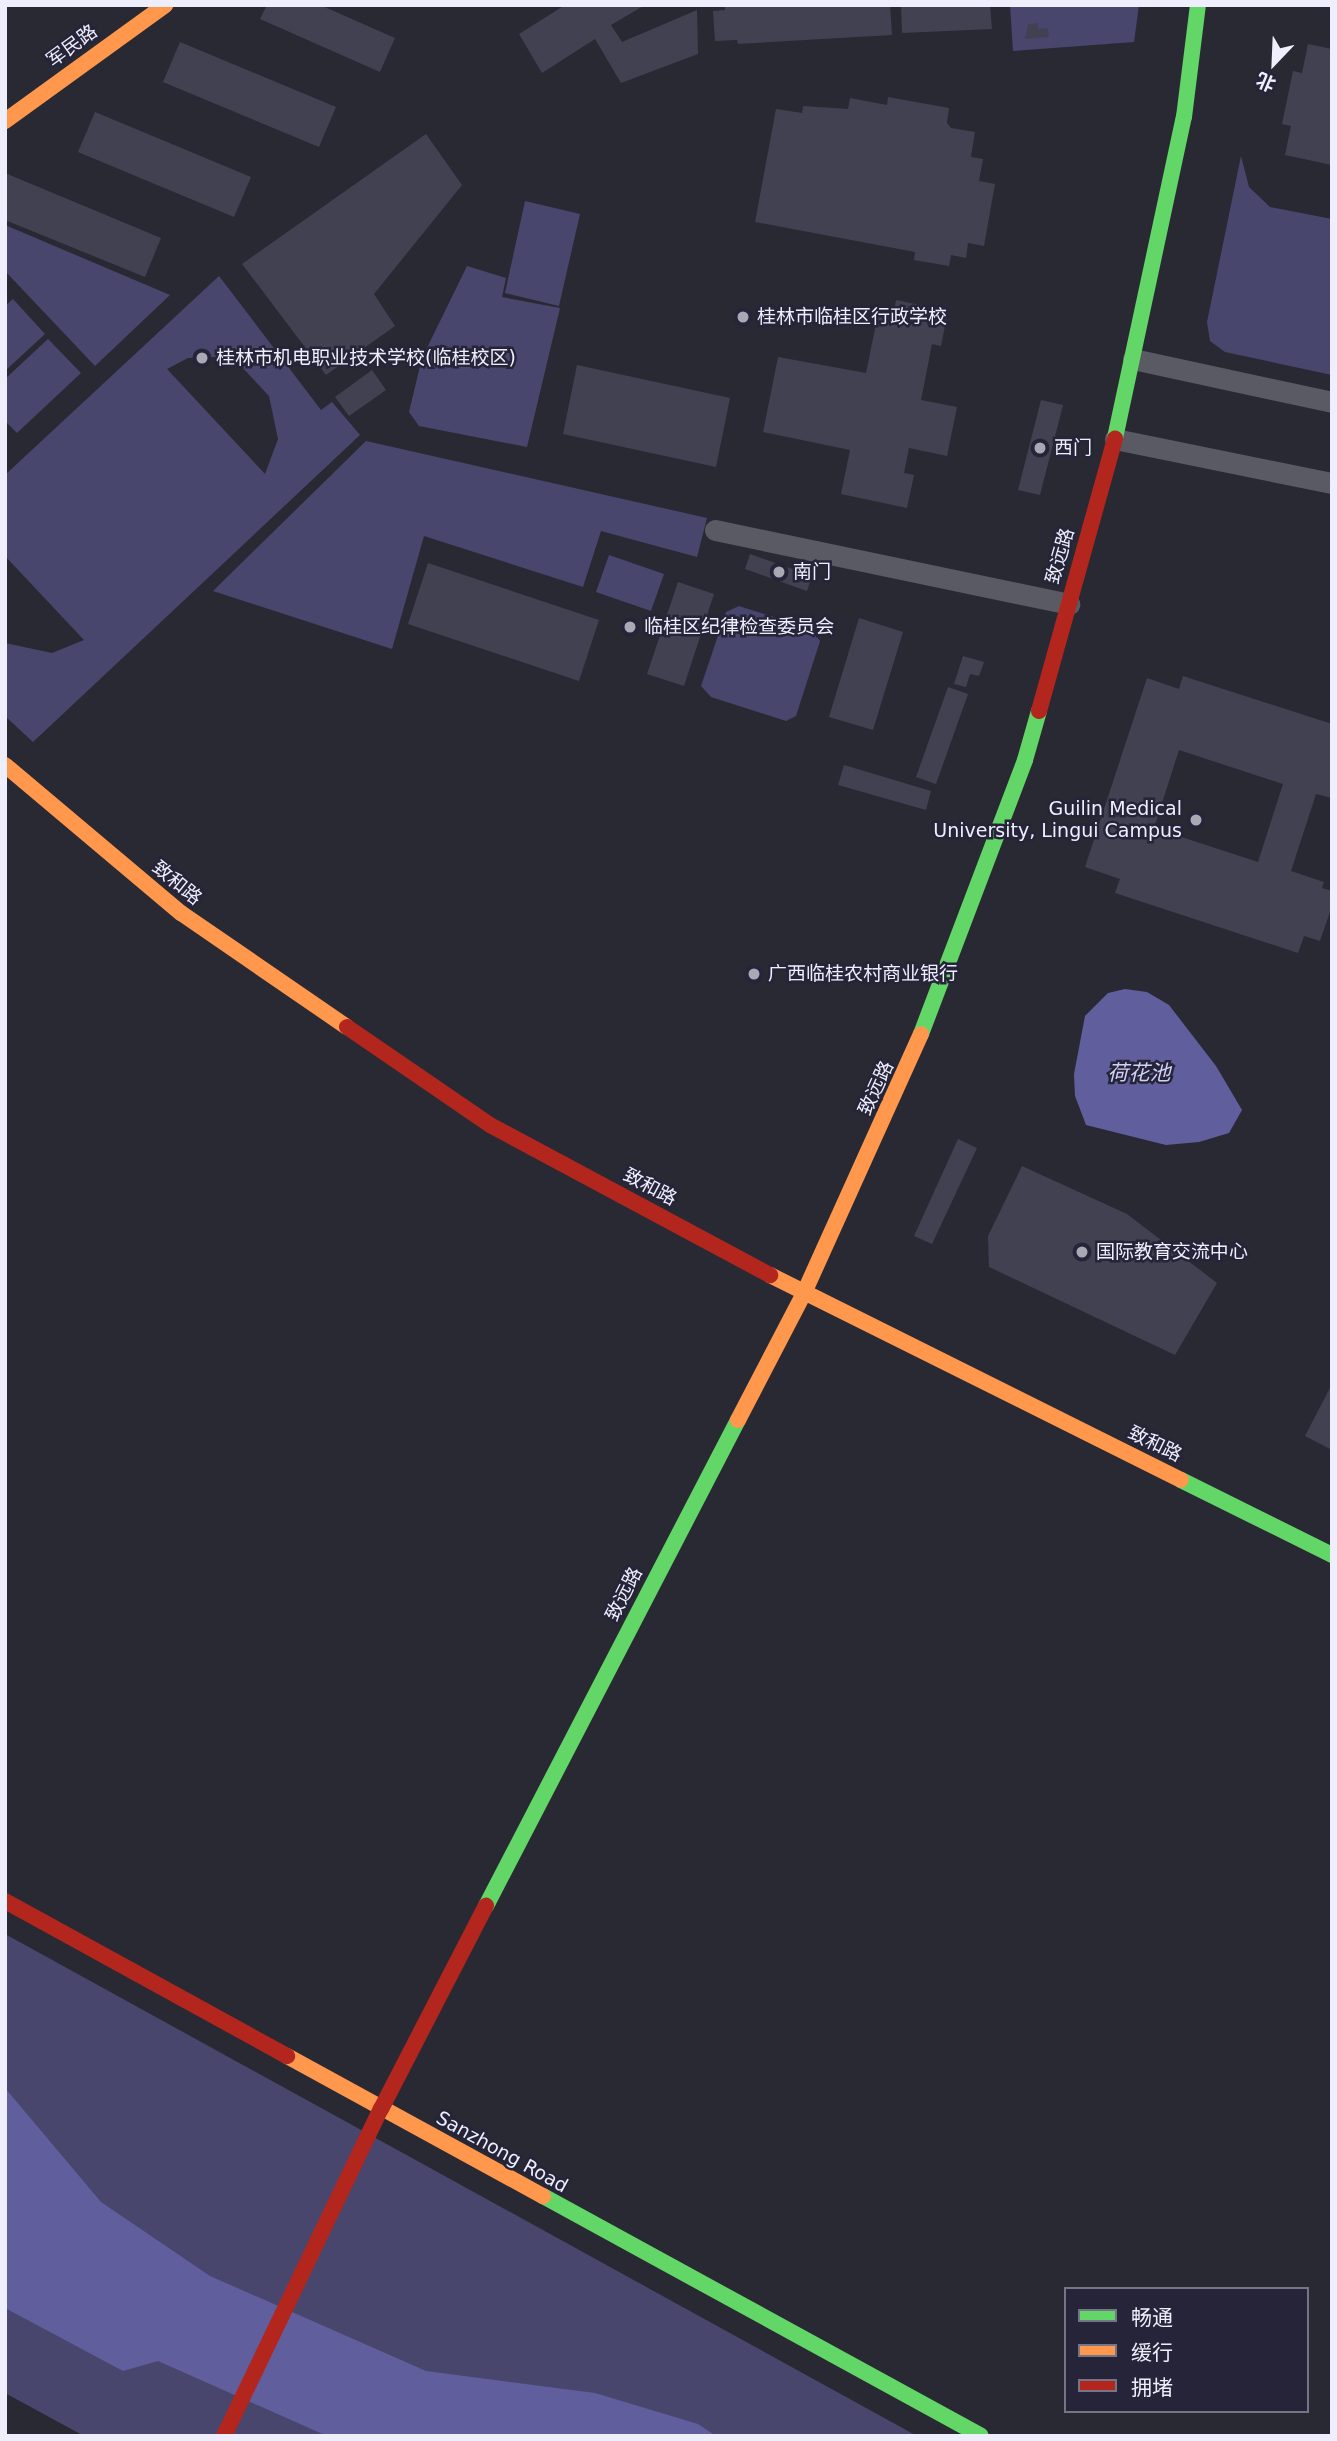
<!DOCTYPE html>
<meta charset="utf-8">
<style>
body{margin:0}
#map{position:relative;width:1337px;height:2441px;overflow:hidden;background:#292934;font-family:"DejaVu Sans","Noto Sans SC",sans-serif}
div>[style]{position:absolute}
.green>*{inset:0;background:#48466d}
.water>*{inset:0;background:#615e9d}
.building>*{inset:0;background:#424152}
.street>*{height:21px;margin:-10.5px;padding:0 10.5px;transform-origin:10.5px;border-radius:10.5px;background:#5a5a64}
.fast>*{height:16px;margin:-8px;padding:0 8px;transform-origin:8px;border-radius:8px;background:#63d668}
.slow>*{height:16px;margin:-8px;padding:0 8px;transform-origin:8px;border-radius:8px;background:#ff974d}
.jam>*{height:16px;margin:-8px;padding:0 8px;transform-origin:8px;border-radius:8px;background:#b3261e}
.dots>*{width:19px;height:19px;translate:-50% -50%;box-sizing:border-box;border:4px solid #252439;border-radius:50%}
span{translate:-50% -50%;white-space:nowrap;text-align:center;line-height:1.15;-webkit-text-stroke:5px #252439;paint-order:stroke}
.street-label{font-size:19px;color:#eeeefc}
.poi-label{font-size:19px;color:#eeeefc}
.left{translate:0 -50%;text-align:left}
.right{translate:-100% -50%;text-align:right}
.water-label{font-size:21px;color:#d1d1f8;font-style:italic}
.frame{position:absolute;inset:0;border:7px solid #eeeefc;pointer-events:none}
.legend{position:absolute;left:1064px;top:2287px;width:245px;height:126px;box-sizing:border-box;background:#252439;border:2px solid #757587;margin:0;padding:9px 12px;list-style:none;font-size:21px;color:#eeeefc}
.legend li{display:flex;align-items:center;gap:14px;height:35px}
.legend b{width:35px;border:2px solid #757587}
.north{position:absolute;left:1239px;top:28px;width:70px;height:70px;-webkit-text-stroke:5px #252439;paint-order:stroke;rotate:203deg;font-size:19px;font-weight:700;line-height:28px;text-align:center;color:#eeeefc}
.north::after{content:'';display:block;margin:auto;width:24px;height:32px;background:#eeeefc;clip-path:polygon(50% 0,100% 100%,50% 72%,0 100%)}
</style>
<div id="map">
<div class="green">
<i style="clip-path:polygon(1010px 5px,1139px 5px,1134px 42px,1013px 51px)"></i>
<i style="clip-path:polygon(1241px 156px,1249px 187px,1270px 207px,1332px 219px,1332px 375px,1225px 352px,1210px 341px,1207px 322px)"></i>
<i style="clip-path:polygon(525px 201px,580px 214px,559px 306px,505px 293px)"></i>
<i style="clip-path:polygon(5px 225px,170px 295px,95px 366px,5px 271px)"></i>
<i style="clip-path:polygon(467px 266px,506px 278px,502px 297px,560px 308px,527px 447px,419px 426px,409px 412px,422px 358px)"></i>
<i style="clip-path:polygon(evenodd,219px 276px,321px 410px,332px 402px,360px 435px,33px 742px,5px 716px,5px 643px,52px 653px,84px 640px,5px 556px,5px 475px,219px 276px,216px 357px,241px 366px,269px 396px,278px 439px,265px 474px,167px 369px,188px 358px,216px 357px)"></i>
<i style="clip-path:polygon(13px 299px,45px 334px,5px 371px,5px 306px)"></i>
<i style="clip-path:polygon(48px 339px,81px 373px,17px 433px,5px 421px,5px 379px)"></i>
<i style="clip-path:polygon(366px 441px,707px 518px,697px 557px,601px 531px,583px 587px,424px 536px,392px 649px,213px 591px)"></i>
<i style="clip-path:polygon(609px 555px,664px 574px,651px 611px,596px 592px)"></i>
<i style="clip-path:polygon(739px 606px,811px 629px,820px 641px,796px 716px,786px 721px,711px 697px,701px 686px,726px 612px)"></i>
<i style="clip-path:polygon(5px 1934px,917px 2436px,84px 2436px,5px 2393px)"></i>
</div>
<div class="water">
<i style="clip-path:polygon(1125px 989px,1147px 992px,1169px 1005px,1216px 1066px,1242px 1110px,1229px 1133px,1199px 1142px,1166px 1145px,1086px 1125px,1075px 1096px,1074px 1074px,1085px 1016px,1108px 993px)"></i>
<i style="clip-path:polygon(5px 2088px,101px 2202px,210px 2276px,426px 2371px,595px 2393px,698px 2424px,716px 2436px,327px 2436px,158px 2361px,123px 2371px,5px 2308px)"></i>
</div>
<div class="building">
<i style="clip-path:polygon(267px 5px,320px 5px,395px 38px,380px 72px,260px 19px)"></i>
<i style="clip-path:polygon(565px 5px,645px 5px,611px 25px,622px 42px,697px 10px,698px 54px,621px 83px,595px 39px,542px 73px,519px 34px)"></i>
<i style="clip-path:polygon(725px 5px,890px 5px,892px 35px,738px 44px,737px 40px,715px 41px,713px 11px,725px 10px)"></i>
<i style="clip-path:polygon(901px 5px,990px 5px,992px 29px,902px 33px)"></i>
<i style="clip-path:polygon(1038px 23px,1038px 29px,1048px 28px,1049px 37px,1025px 39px,1028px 24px)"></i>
<i style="clip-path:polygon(180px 42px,336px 107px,319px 147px,163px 82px)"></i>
<i style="clip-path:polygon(1308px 44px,1332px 49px,1332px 165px,1285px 155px,1291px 126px,1282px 124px,1293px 71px,1302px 73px)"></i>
<i style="clip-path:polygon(888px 97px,949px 108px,947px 123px,951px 128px,975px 132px,971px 157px,983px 159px,979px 181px,995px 184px,984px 246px,968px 243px,966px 258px,951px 255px,949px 266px,914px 260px,915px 252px,755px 222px,776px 109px,802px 113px,803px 106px,848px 109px,850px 98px,887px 105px)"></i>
<i style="clip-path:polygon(95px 112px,251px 177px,234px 217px,78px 152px)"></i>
<i style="clip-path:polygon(426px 134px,462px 185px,374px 294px,395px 326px,326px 375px,242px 264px)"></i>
<i style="clip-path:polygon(5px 173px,161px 238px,145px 277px,5px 220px)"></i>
<i style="clip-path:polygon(896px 300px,948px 311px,941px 346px,932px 344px,921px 400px,957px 407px,947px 456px,909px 448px,904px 473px,914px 475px,907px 508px,841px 494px,850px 450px,763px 432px,778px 357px,866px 373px,878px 314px,893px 317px)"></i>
<i style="clip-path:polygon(577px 365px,730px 398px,716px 467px,563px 434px)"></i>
<i style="clip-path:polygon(372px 370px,386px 390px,349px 416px,335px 397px)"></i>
<i style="clip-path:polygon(1041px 400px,1063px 405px,1040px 495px,1018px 490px)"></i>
<i style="clip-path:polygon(750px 554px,812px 576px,807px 591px,745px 569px)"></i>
<i style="clip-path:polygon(428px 563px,599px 620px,579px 681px,408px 624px)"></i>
<i style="clip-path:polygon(678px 582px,714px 594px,684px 686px,647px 674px)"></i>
<i style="clip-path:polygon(859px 618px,903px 632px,873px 730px,829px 717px)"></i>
<i style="clip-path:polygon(963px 656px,984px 662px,979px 676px,970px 674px,966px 687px,954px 684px)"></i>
<i style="clip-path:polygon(evenodd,1183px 676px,1332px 724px,1332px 798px,1316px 794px,1291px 871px,1324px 882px,1322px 888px,1332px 891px,1332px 906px,1320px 941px,1304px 936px,1298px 953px,1115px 893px,1120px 879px,1085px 867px,1147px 678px,1179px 689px,1183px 676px,1179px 750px,1283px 784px,1258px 862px,1154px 828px,1179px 750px)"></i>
<i style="clip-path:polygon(948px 687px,968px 694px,936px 784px,916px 777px)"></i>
<i style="clip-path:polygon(844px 765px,931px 791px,926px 810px,838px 785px)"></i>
<i style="clip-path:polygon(958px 1139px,977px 1148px,932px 1244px,914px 1236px)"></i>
<i style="clip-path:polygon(1022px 1166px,1127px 1214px,1217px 1283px,1175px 1355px,989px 1267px,988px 1236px)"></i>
<i style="clip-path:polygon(1332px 1384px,1332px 1450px,1305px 1436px)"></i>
</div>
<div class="street">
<i style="left:1133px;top:359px;width:204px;rotate:12.2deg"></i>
<i style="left:1115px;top:439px;width:221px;rotate:11.5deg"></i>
<i style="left:715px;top:530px;width:362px;rotate:11.8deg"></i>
</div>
<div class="fast">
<i style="left:1115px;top:438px;width:328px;rotate:-77.9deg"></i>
<i style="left:1184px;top:117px;width:113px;rotate:-82.9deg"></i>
<i style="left:921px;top:1034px;width:293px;rotate:-69.2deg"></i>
<i style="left:1025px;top:760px;width:51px;rotate:-74.1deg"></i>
<i style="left:1181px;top:1480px;width:169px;rotate:26.4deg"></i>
<i style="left:486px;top:1906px;width:547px;rotate:-62.59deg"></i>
<i style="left:543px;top:2196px;width:499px;rotate:28.7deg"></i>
</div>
<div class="slow">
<i style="left:5px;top:121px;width:198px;rotate:-35.9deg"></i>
<i style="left:5px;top:765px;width:230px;rotate:40.1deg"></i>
<i style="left:181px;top:913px;width:201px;rotate:34.5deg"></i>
<i style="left:770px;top:1275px;width:459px;rotate:26.5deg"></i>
<i style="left:738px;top:1420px;width:143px;rotate:-62.5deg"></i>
<i style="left:804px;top:1293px;width:284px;rotate:-65.7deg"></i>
<i style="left:287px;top:2056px;width:292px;rotate:28.7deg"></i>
</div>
<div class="jam">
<i style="left:1039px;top:711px;width:283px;rotate:-74.4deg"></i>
<i style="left:347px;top:1027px;width:173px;rotate:34.4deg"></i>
<i style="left:490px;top:1125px;width:318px;rotate:28.2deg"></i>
<i style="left:5px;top:1901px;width:322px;rotate:28.8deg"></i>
<i style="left:224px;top:2436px;width:363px;rotate:-64.4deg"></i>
<i style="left:381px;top:2109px;width:229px;rotate:-62.7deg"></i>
</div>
<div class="dots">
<i style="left:743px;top:317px;background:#a9a9b6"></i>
<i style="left:202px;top:358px;background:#a9a9b6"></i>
<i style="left:1040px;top:448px;background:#a9a9b6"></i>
<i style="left:779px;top:572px;background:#a9a9b6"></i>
<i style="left:630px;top:627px;background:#a9a9b6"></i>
<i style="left:1196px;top:820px;background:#a9a9b6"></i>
<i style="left:754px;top:974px;background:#a9a9b6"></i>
<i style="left:1082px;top:1252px;background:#a9a9b6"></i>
</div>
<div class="street-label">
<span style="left:72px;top:46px;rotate:-36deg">军民路</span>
<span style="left:1060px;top:556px;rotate:-74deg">致远路</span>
<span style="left:177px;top:883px;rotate:39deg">致和路</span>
<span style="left:876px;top:1088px;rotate:-65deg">致远路</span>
<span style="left:650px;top:1187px;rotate:28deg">致和路</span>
<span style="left:1155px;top:1444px;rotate:26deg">致和路</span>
<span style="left:624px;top:1594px;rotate:-63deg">致远路</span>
<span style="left:502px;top:2152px;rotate:29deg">Sanzhong Road</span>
</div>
<div class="poi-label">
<span class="left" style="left:757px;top:317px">桂林市临桂区行政学校</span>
<span class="left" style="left:216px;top:358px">桂林市机电职业技术学校(临桂校区)</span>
<span class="left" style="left:1054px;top:448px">西门</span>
<span class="left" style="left:793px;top:572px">南门</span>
<span class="left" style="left:644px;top:627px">临桂区纪律检查委员会</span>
<span class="right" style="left:1182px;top:820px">Guilin Medical<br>University, Lingui Campus</span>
<span class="left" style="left:768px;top:974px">广西临桂农村商业银行</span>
<span class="left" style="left:1096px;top:1252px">国际教育交流中心</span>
</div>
<div class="water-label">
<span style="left:1139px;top:1073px">荷花池</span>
</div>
<div class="frame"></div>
<ul class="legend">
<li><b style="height:9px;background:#63d668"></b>畅通</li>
<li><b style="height:9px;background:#ff974d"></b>缓行</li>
<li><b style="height:9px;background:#b3261e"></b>拥堵</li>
</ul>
<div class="north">北</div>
</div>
